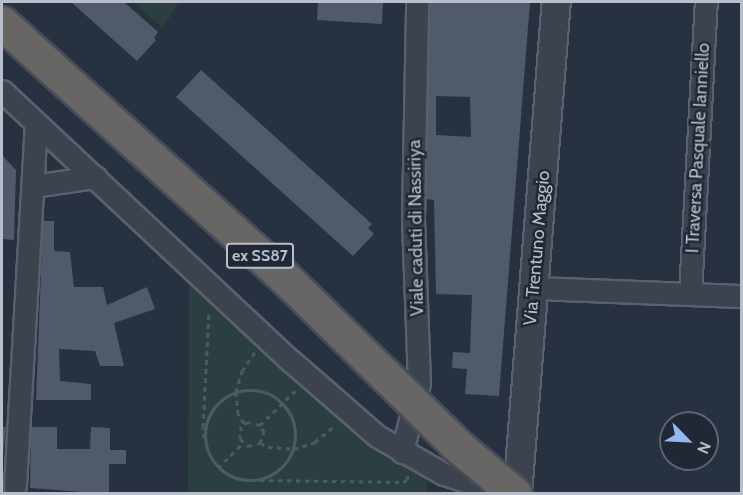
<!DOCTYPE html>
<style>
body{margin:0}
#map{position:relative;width:743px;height:495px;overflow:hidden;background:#28313f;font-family:Cabin,sans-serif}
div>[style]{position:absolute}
.green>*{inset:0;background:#2b3f41}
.building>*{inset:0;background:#515a6a}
.path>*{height:3px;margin-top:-1.5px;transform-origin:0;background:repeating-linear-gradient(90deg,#4a5c5f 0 4.5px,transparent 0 9px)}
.path>.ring{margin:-1.5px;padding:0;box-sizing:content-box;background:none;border:3px solid #4a5c5f;border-radius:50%}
.roads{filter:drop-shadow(2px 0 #59616d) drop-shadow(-2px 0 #59616d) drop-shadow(0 2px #59616d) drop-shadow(0 -2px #59616d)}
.minor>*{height:21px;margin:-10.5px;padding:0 10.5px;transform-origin:10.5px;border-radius:10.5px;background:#3c434f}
.tertiary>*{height:27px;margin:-13.5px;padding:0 13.5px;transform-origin:13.5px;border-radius:13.5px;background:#3c434f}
.bridges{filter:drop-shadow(2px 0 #464e5a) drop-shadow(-2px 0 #464e5a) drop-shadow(0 2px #464e5a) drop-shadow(0 -2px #464e5a)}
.trunk-bridge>*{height:33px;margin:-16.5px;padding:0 16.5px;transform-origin:16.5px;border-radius:16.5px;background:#686664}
span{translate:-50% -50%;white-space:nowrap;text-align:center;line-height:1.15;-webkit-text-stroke:5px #202835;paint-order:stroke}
.shield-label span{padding:2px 4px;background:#202835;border:2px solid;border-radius:4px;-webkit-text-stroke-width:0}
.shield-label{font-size:16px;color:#b8bfca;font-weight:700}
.street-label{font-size:18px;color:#b8bfca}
.frame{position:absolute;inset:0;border:3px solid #b8bfca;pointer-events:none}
.north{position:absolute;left:659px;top:411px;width:60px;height:60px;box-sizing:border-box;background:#202835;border:2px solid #5d6471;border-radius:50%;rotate:114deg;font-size:16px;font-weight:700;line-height:24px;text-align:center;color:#b8bfca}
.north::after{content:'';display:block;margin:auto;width:21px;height:27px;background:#95b8f2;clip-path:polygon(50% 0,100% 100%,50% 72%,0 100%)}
</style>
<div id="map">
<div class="green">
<i style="clip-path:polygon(133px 2px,179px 2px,163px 28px)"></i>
<i style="clip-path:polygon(189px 281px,378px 443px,428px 473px,426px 493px,188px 494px)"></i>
</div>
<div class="building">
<i style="clip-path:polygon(71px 2px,124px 2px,158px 32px,154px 38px,156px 40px,137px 61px)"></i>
<i style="clip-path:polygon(318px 2px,383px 2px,382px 24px,317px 20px)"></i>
<i style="clip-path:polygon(evenodd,430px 2px,530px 2px,499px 396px,465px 394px,467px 369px,452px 368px,453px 352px,470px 353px,472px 295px,436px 294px,434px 200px,426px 199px,430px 2px,436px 96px,470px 97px,471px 137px,436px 135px,436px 96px)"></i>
<i style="clip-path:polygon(201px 70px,372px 224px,368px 228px,374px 234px,353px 256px,176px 97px)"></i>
<i style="clip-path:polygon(2px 155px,16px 170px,14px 240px,2px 239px)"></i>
<i style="clip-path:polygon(43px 221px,54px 221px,54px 251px,70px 252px,74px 287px,103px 287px,107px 305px,147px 287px,155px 309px,114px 323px,124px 366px,100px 366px,95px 351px,59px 349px,60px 381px,91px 384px,91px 400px,36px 400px)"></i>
<i style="clip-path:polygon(2px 427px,6px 427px,2px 465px)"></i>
<i style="clip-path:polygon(31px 427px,57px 427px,57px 449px,90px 449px,91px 427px,110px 428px,110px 450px,126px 450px,126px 464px,109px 464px,109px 494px,30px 488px)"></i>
</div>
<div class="path">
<i class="ring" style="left:205px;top:390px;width:87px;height:87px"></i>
<i style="left:244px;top:423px;width:11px;rotate:-124deg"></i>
<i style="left:238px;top:414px;width:22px;rotate:-95deg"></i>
<i style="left:236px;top:392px;width:22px;rotate:-74deg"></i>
<i style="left:242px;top:371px;width:23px;rotate:-56deg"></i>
<i style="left:260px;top:425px;width:49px;rotate:-44.2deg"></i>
<i style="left:204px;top:438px;width:11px;rotate:-95deg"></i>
<i style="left:203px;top:427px;width:116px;rotate:-87deg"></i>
<i style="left:260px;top:443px;width:12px;rotate:-70deg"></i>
<i style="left:264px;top:432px;width:8px;rotate:-120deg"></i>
<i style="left:260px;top:425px;width:12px;rotate:-166deg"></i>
<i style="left:248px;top:422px;width:8px;rotate:150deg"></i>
<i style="left:241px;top:426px;width:13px;rotate:94deg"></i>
<i style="left:240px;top:439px;width:11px;rotate:41deg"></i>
<i style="left:248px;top:446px;width:12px;rotate:-14deg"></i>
<i style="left:260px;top:443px;width:9px;rotate:27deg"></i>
<i style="left:268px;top:447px;width:26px;rotate:4deg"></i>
<i style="left:294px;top:449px;width:22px;rotate:-18deg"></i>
<i style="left:315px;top:442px;width:26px;rotate:-40deg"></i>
<i style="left:218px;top:468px;width:35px;rotate:-45deg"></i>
<i style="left:260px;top:480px;width:143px;rotate:0.8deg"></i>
<i style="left:403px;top:482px;width:4px;rotate:-27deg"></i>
<i style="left:407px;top:480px;width:6px;rotate:-81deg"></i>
</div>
<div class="roads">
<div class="minor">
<i style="left:2px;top:91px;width:396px;rotate:43.1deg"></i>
<i style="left:291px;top:361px;width:114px;rotate:41.1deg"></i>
<i style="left:377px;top:436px;width:77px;rotate:29.6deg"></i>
<i style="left:444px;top:474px;width:36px;rotate:18deg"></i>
<i style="left:478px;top:485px;width:12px;rotate:48deg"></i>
<i style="left:33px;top:186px;width:63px;rotate:-8.3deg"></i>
<i style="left:534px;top:288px;width:208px;rotate:2.2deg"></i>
<i style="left:690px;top:294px;width:292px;rotate:-86.9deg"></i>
<i style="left:402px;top:452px;width:71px;rotate:-76.2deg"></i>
<i style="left:419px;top:383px;width:165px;rotate:-92.1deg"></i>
<i style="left:413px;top:218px;width:216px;rotate:-88.9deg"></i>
<i style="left:15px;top:486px;width:361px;rotate:-86.7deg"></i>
</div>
<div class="tertiary">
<i style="left:517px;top:494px;width:494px;rotate:-85.5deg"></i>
</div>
</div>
<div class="bridges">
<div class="trunk-bridge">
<i style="left:2px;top:23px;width:375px;rotate:42deg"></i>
<i style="left:281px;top:274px;width:248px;rotate:44.2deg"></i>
<i style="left:459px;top:447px;width:73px;rotate:40deg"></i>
</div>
</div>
<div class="shield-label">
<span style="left:260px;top:256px">ex SS87</span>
</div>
<div class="street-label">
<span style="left:698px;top:148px;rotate:-87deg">I Traversa Pasquale Ianniello</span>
<span style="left:416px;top:228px;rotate:-91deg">Viale caduti di Nassiriya</span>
<span style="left:537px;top:248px;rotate:-85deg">Via Trentuno Maggio</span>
</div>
<div class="frame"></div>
<div class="north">N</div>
</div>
